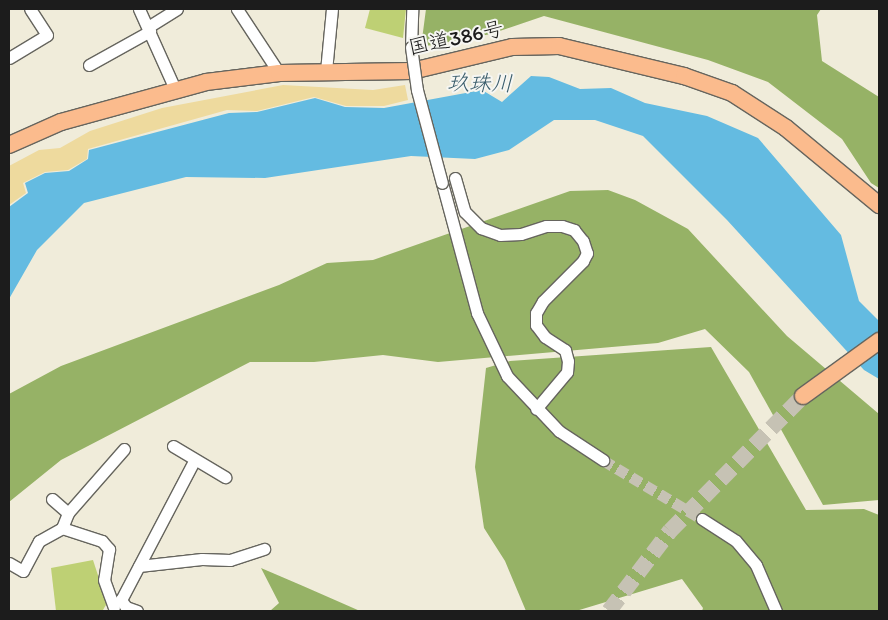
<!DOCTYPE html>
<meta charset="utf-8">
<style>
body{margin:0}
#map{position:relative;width:888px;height:620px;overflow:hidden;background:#f0ecda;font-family:Itim,"Klee One",sans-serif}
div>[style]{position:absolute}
.green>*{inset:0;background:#bed074}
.forest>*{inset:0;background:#96b266}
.sand>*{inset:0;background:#eeda9e}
.water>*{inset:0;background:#64bbe1}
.minor-tunnel>*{height:11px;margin-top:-5.5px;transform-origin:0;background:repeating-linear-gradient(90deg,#c6c2b4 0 11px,transparent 0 16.5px)}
.highway-tunnel>*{height:16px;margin-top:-8px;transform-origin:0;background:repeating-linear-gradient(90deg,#c6c2b4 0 16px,transparent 0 24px)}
.roads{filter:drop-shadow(1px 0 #66655e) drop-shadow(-1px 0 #66655e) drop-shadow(0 1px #66655e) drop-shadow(0 -1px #66655e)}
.minor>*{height:11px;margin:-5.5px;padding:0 5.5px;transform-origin:5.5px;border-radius:5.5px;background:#fff}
.highway>*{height:16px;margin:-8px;padding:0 8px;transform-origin:8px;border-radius:8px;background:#fbbb8d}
.bridges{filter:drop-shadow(1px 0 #66655e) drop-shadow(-1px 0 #66655e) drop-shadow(0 1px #66655e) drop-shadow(0 -1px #66655e)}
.minor-bridge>*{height:11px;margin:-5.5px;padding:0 5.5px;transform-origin:5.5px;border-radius:5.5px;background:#fff}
span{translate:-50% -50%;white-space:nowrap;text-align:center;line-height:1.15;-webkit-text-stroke:4px #f6f6f2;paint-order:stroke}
.street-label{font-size:21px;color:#1c1c1c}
.water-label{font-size:22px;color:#395c6b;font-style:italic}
.frame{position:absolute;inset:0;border:10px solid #1c1c1c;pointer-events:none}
</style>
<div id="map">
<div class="green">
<i style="clip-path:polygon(370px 9px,406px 9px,403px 38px,365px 28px)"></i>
<i style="clip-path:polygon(93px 560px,107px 603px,103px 610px,56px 611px,51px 568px)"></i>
</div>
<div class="forest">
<i style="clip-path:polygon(426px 9px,821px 9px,817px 15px,822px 61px,879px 97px,879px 188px,871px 183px,842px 139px,768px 82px,708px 60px,544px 16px,491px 34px,421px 47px)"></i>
<i style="clip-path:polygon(608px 190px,635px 200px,688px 229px,787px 336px,879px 414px,879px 500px,823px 505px,749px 372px,705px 329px,658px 343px,438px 362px,383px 355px,314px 362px,250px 362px,61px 460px,9px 502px,9px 394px,61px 366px,279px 285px,327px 263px,373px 260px,570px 191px)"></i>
<i style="clip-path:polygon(711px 347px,806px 510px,864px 509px,879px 515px,879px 611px,702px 611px,703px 608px,682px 579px,576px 611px,526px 611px,505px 561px,484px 528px,475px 467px,486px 368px,510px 361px)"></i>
<i style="clip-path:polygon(261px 568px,303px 586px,360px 611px,270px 611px,279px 603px)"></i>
</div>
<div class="sand">
<i style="clip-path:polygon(283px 85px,373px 90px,405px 85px,408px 100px,384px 106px,346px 106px,314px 97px,257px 111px,227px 110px,88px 149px,87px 159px,68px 170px,45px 172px,23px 183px,26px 193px,9px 205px,9px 166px,39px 150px,60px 148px,90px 131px,162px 108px)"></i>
</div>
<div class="water">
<i style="clip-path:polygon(531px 76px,549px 77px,580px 89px,611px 88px,645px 103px,707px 116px,758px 138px,841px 235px,859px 301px,879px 321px,879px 379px,864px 370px,727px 220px,643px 136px,595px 120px,554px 120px,509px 150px,475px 159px,411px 156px,265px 178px,186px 177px,84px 203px,37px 250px,9px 299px,9px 207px,28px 193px,25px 183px,45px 173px,69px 171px,88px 159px,89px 150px,229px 113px,257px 112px,315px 98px,345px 107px,384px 108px,482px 90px,502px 102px)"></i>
</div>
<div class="minor-tunnel">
<i style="left:603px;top:460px;width:115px;rotate:30.8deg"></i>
</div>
<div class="highway-tunnel">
<i style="left:609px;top:611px;width:101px;rotate:-52.7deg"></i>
<i style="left:670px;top:531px;width:190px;rotate:-45.4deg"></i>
</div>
<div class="roads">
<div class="minor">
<i style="left:139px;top:9px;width:88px;rotate:65.8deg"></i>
<i style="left:237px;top:9px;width:77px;rotate:56.7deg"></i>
<i style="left:148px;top:27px;width:34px;rotate:-32deg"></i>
<i style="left:411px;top:47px;width:38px;rotate:-88deg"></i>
<i style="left:9px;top:58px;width:44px;rotate:-31.2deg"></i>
<i style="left:47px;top:35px;width:31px;rotate:-123deg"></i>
<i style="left:89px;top:65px;width:70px;rotate:-29.1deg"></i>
<i style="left:326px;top:71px;width:62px;rotate:-84.5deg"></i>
<i style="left:455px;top:178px;width:35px;rotate:74deg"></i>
<i style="left:465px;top:212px;width:23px;rotate:45deg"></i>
<i style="left:481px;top:228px;width:20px;rotate:20deg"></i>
<i style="left:500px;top:235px;width:21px;rotate:-3deg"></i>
<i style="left:521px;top:234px;width:26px;rotate:-18deg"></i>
<i style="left:546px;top:226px;width:16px"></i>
<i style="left:562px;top:226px;width:13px;rotate:18deg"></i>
<i style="left:574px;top:230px;width:14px;rotate:51deg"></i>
<i style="left:583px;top:241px;width:13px;rotate:72deg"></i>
<i style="left:587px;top:253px;width:9px;rotate:117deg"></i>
<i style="left:583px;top:261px;width:57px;rotate:135deg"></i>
<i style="left:543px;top:301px;width:14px;rotate:120deg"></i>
<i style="left:536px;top:313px;width:12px;rotate:90deg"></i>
<i style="left:536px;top:325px;width:15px;rotate:53deg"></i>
<i style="left:545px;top:337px;width:24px;rotate:33deg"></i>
<i style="left:565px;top:350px;width:11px;rotate:75deg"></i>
<i style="left:568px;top:361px;width:11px;rotate:95deg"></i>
<i style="left:567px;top:372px;width:48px;rotate:130deg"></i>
<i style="left:442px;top:183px;width:135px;rotate:74.9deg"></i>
<i style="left:477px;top:313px;width:70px;rotate:64.5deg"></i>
<i style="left:507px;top:376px;width:76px;rotate:46.6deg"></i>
<i style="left:559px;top:431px;width:53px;rotate:33.4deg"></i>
<i style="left:173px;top:446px;width:61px;rotate:30.8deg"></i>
<i style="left:52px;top:499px;width:21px;rotate:41deg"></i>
<i style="left:702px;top:519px;width:40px;rotate:32.9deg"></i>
<i style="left:736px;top:541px;width:31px;rotate:50deg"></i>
<i style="left:756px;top:565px;width:50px;rotate:66.5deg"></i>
<i style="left:62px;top:528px;width:16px;rotate:-68deg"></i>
<i style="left:68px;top:513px;width:85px;rotate:-48.8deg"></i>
<i style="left:9px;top:563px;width:16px;rotate:30deg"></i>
<i style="left:23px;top:571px;width:34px;rotate:-62deg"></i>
<i style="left:39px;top:541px;width:26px;rotate:-29deg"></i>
<i style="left:62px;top:528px;width:42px;rotate:18deg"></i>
<i style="left:102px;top:541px;width:11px;rotate:49deg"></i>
<i style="left:109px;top:549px;width:31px;rotate:99deg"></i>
<i style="left:104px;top:580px;width:29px;rotate:70deg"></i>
<i style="left:139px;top:566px;width:63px;rotate:-6.3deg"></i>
<i style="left:202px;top:559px;width:28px;rotate:2deg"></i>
<i style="left:230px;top:560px;width:36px;rotate:-18deg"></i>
<i style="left:137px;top:611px;width:12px;rotate:-160deg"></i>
<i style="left:126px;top:607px;width:9px;rotate:-126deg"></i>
<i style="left:121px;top:600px;width:157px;rotate:-62.3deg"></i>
</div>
<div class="highway">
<i style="left:9px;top:145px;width:57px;rotate:-23.9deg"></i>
<i style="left:61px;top:122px;width:150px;rotate:-15.4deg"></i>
<i style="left:206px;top:82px;width:74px;rotate:-7deg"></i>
<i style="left:279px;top:73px;width:133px;rotate:-0.9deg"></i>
<i style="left:412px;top:71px;width:103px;rotate:-13.5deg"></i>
<i style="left:512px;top:47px;width:47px;rotate:-1.2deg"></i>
<i style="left:559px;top:46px;width:129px;rotate:13.5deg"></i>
<i style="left:684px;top:76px;width:51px;rotate:19.5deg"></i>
<i style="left:732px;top:93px;width:64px;rotate:32.9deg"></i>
<i style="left:786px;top:128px;width:121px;rotate:39.6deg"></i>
<i style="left:803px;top:396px;width:94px;rotate:-35.9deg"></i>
</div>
</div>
<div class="bridges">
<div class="minor-bridge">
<i style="left:411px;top:47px;width:43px;rotate:82.1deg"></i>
<i style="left:417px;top:90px;width:96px;rotate:75deg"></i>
</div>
</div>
<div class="street-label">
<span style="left:456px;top:38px;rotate:-12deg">国道386号</span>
</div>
<div class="water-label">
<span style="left:480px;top:83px;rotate:1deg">玖珠川</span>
</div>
<div class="frame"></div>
</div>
